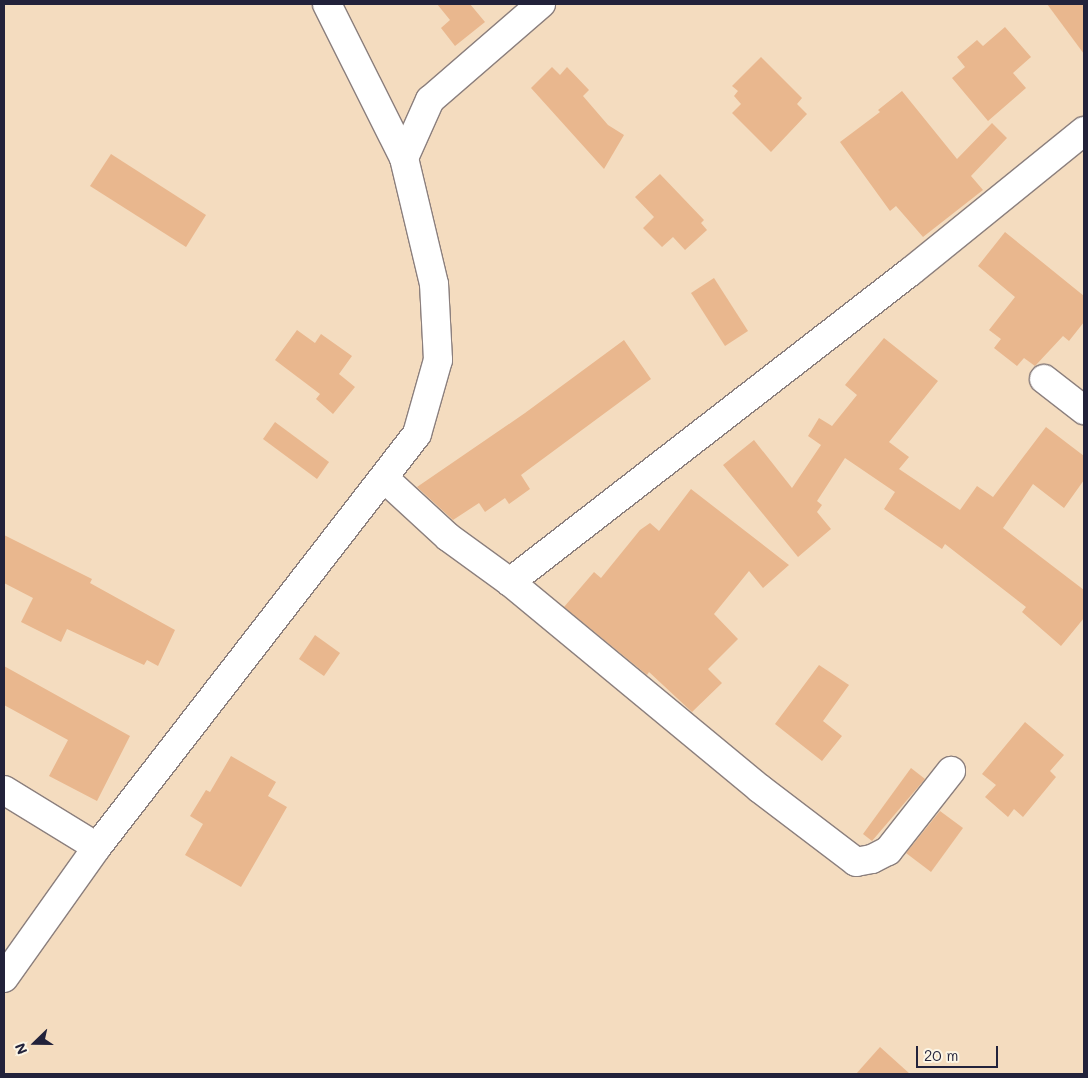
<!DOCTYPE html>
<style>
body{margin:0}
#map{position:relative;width:1088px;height:1078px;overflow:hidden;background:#f4dcbf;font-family:Mali,sans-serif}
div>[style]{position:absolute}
.building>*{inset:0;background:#e9b78e}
.roads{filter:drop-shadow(1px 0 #8b7f7d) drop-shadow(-1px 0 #8b7f7d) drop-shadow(0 1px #8b7f7d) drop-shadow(0 -1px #8b7f7d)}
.minor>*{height:28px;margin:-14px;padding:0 14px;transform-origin:14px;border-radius:14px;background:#fff}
span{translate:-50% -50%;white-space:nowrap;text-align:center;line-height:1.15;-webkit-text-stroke:5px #fcf5e5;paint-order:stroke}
.frame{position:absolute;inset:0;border:5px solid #22223b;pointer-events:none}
.north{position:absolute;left:10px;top:1018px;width:50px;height:50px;-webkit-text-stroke:4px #fcf5e5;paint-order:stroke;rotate:248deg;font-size:14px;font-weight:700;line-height:20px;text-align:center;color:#22223b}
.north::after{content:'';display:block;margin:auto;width:18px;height:22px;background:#22223b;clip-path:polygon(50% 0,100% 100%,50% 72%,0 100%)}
.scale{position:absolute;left:916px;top:1046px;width:82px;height:22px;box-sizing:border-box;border:2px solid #22223b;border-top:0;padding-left:6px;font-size:15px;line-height:18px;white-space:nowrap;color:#22223b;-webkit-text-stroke:4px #fcf5e5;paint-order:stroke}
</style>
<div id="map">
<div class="building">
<i style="clip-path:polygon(437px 4px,470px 4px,485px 22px,455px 46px,441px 28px,450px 20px)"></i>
<i style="clip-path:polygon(1047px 4px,1084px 4px,1084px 54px)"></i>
<i style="clip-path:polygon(1005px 27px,1031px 57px,1013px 73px,1026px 88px,988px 121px,952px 78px,965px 67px,957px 57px,977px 40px,983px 46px)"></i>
<i style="clip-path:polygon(761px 57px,802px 98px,797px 104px,807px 114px,771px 152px,732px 113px,741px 104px,734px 96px,738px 91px,732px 86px)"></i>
<i style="clip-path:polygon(552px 67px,560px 75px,567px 67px,589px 90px,583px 96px,608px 125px,624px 135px,604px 169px,531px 88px)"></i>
<i style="clip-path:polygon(902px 91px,957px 159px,992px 123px,1007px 138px,971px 176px,983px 190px,923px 237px,896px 206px,890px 211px,840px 142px,880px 112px,878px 110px)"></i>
<i style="clip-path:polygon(111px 154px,206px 215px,186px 247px,90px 186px)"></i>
<i style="clip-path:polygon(660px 174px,704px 220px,701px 223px,707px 230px,685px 250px,673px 237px,662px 247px,643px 228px,654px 217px,635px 197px)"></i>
<i style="clip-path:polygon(1005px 232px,1084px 296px,1084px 322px,1069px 341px,1063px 336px,1035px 366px,1024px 358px,1017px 366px,994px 348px,1001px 339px,989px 330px,1015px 297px,978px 266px)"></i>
<i style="clip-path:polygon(714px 278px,748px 331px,725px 346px,691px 293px)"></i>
<i style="clip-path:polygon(297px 330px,315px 343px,321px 334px,352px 356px,339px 374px,355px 387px,333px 414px,316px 399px,320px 394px,275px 360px)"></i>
<i style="clip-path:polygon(884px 338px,938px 381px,889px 442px,909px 457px,899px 469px,960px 510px,977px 486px,993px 497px,1046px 427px,1084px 456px,1084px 480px,1064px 508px,1033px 484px,1003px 528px,1084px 590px,1084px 618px,1061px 646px,1022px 612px,1026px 607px,945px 544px,942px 549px,884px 509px,895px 492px,845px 458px,817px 501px,822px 505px,817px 512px,831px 529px,798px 557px,723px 465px,754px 440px,792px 488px,821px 445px,808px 436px,819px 418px,832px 426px,857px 395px,845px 385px)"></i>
<i style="clip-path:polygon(624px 340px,651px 379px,521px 475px,530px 489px,509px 504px,505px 498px,485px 512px,479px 503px,453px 520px,417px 487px,525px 413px)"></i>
<i style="clip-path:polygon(275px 422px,329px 462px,317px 479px,263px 439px)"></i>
<i style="clip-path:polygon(691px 489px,789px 565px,763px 588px,749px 571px,714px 614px,738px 639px,708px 669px,722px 683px,692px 712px,649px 672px,647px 675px,564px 607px,594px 572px,601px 578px,640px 530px,650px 523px,659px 531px)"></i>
<i style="clip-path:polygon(4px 535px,92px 579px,90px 583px,175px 630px,158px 666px,147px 660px,144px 665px,67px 629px,61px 642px,21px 622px,33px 598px,4px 583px)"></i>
<i style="clip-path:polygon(315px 635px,340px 653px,324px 676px,299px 659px)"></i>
<i style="clip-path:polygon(819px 665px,849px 685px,823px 721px,842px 736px,822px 761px,775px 724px)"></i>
<i style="clip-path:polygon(4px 666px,130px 736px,97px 801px,49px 776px,68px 740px,4px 705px)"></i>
<i style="clip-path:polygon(1025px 722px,1064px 755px,1050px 771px,1056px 777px,1023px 817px,1014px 809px,1008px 817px,985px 797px,996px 785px,982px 774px)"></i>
<i style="clip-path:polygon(231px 756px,276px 782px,268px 796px,287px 807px,241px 887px,185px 855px,203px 824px,190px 816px,206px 790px,210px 792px)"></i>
<i style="clip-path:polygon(911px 768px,925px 779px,872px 841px,863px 834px)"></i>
<i style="clip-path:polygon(940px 811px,963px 828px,931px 872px,906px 853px)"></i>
<i style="clip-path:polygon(880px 1047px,910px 1074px,856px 1074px)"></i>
</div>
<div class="roads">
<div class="minor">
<i style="left:404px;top:158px;width:64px;rotate:-65.9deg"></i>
<i style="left:430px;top:100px;width:147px;rotate:-40.9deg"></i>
<i style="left:1044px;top:379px;width:51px;rotate:37.8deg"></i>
<i style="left:385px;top:479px;width:86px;rotate:42.6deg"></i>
<i style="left:448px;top:537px;width:77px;rotate:36deg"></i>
<i style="left:510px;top:582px;width:506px;rotate:-37.78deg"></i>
<i style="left:910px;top:272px;width:224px;rotate:-39deg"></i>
<i style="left:510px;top:582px;width:323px;rotate:39.6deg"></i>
<i style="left:759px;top:788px;width:122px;rotate:37.3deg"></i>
<i style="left:856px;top:862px;width:16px;rotate:-11deg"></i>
<i style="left:872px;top:859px;width:18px;rotate:-27deg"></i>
<i style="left:888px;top:851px;width:102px;rotate:-51.8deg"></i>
<i style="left:4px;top:790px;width:109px;rotate:31.5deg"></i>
<i style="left:4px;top:978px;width:161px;rotate:-54.6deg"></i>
<i style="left:97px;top:847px;width:522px;rotate:-52.23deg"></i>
<i style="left:417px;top:434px;width:77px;rotate:-74.2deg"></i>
<i style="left:438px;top:360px;width:76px;rotate:-93deg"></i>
<i style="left:434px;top:284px;width:130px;rotate:-103.4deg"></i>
<i style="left:404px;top:158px;width:172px;rotate:-116.6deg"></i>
</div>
</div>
<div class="frame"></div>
<div class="north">N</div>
<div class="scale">20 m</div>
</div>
